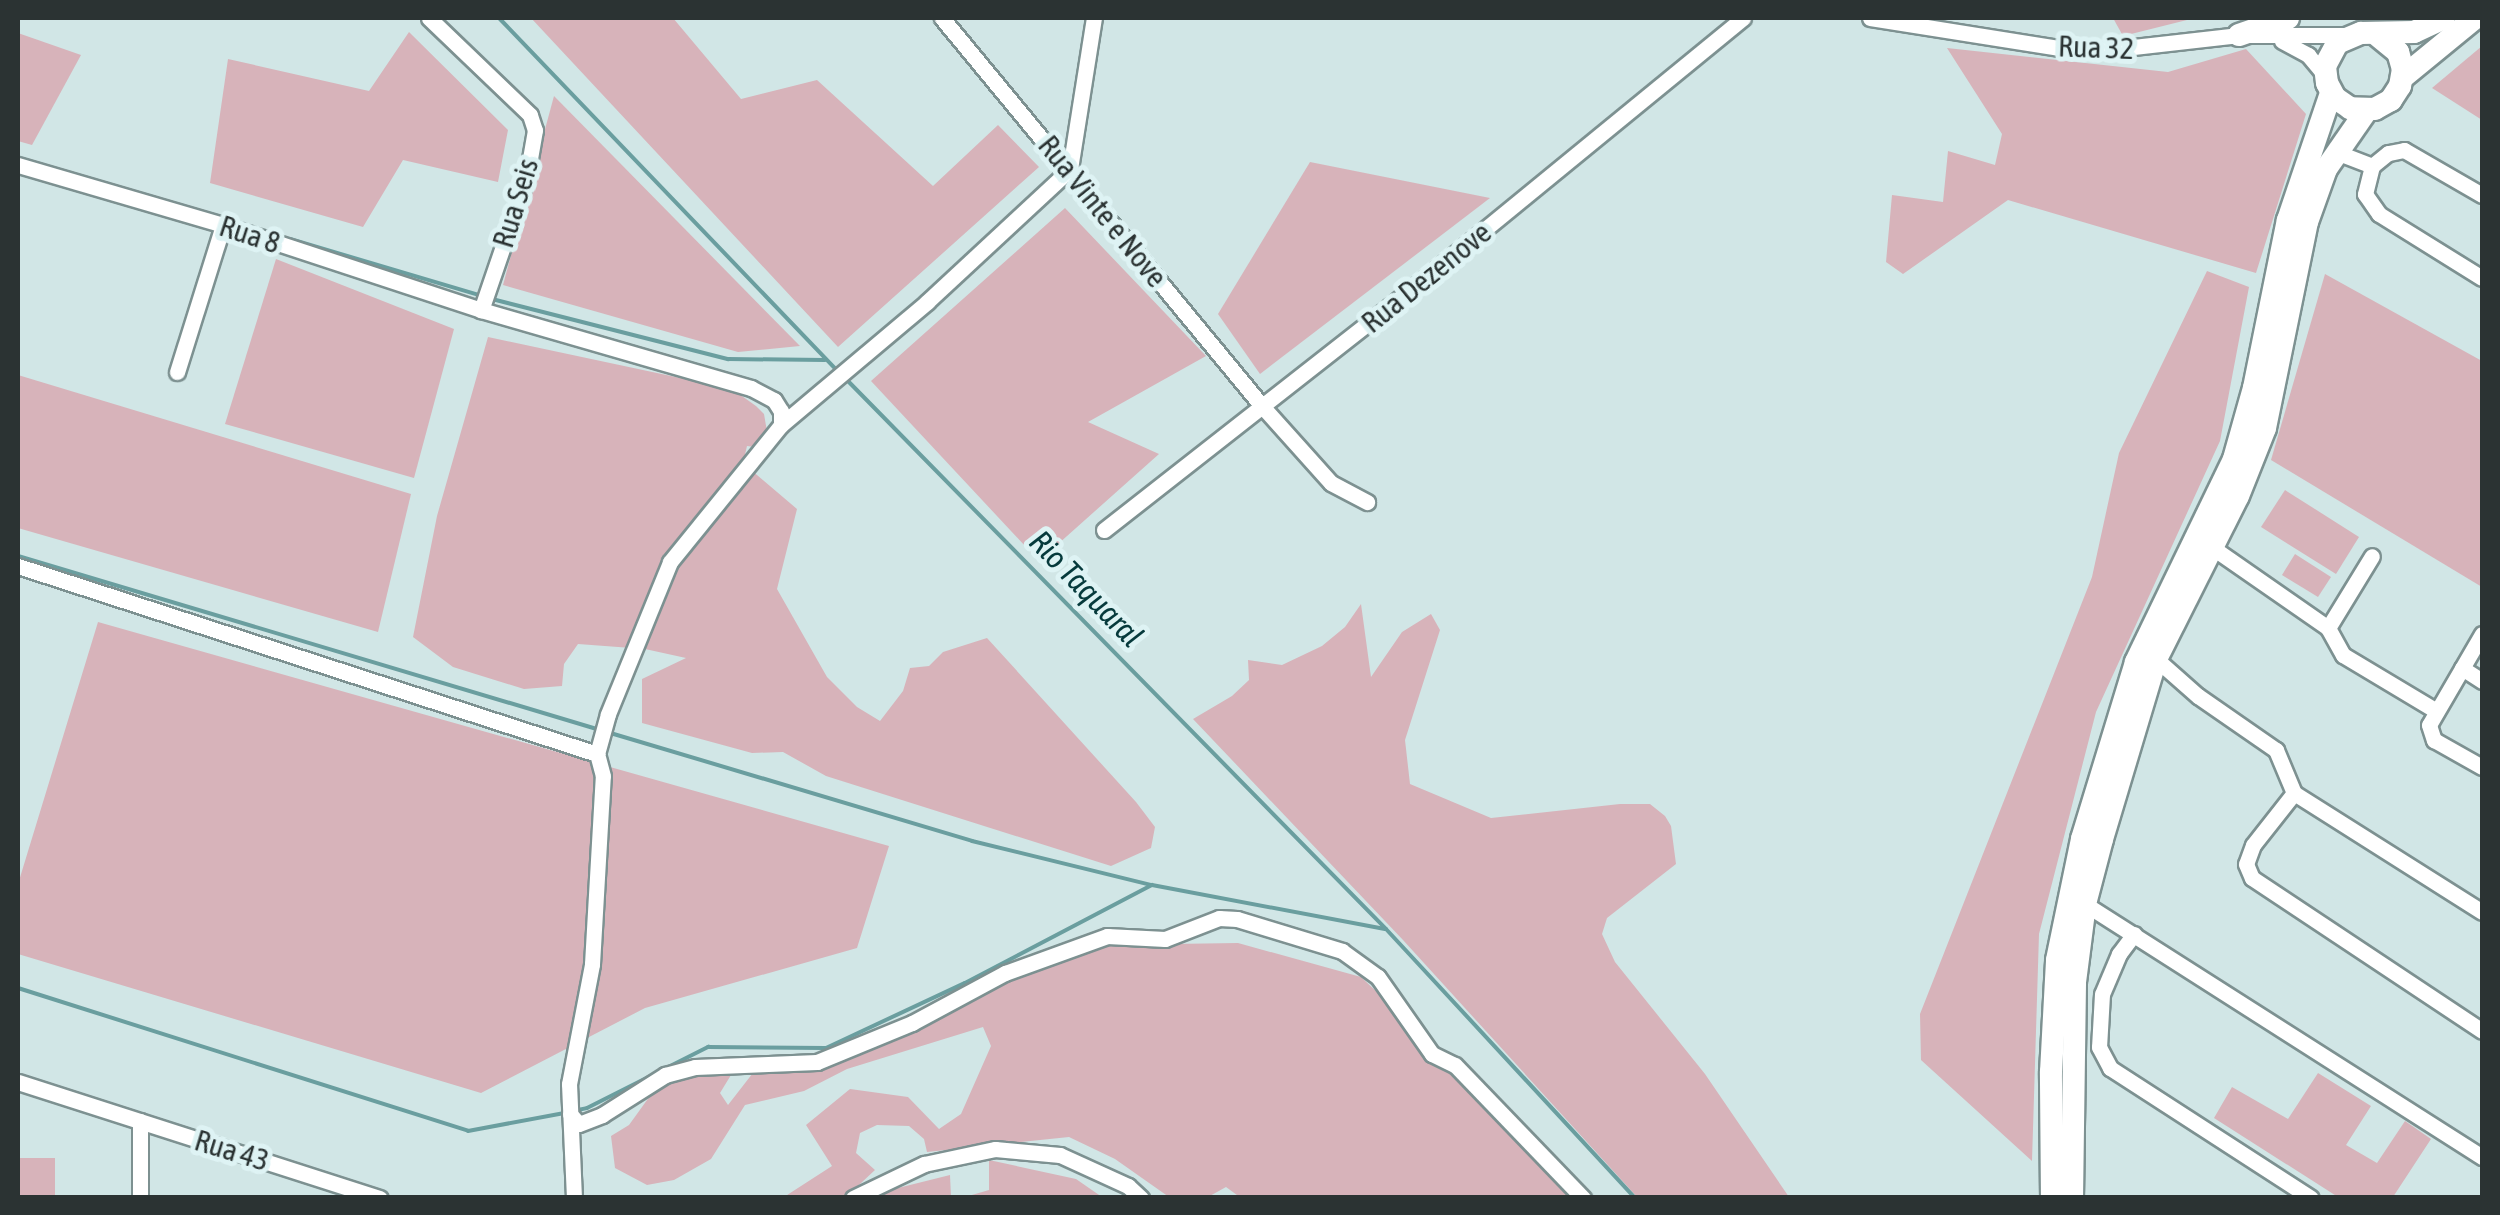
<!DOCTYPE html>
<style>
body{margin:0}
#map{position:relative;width:2500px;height:1215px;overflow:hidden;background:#d1e6e6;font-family:"Asap Condensed",sans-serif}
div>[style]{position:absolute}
.green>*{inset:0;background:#d7b3ba}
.stream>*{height:4px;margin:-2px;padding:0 2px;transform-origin:2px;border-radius:2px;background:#6a9e9f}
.roads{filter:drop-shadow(2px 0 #7d9191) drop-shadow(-2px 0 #7d9191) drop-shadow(0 2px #7d9191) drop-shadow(0 -2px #7d9191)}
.street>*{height:15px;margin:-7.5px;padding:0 7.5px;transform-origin:7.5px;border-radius:7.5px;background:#fff}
.primary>*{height:22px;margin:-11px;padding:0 11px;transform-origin:11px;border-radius:11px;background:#fff}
span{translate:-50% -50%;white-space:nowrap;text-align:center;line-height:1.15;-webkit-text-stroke:10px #def3f4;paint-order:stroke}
.street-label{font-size:30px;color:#2b3333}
.water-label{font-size:32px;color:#063a3c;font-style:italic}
.frame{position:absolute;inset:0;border:20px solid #2b3333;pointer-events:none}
</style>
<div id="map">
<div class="green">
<i style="clip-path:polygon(531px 18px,673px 18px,741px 99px,817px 80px,933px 186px,998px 125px,1039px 167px,838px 347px)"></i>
<i style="clip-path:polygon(2113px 18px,2195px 18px,2123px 36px)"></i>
<i style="clip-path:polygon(409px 32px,508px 130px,498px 182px,403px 160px,363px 227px,210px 183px,228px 59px,369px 91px)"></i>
<i style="clip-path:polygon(18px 33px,81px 55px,32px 145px,18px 141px)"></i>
<i style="clip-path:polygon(2482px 46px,2482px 120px,2432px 88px)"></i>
<i style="clip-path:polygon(1947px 48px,2168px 72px,2246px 49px,2306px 114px,2256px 273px,2008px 200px,1903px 274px,1886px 262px,1892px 195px,1943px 202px,1948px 151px,1995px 165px,2002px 134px)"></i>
<i style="clip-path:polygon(554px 96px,800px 346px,738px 352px,503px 285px)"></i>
<i style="clip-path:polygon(1310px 162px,1490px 198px,1260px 374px,1218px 314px)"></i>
<i style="clip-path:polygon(1065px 208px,1206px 356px,1088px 422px,1159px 454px,1039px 561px,871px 381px)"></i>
<i style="clip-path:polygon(276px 259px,454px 329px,414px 478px,225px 424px)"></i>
<i style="clip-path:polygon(2207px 271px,2249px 287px,2220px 441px,2096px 712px,2039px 934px,2032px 1161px,1921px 1060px,1920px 1014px,2092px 577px,2119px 453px)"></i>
<i style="clip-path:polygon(2325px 274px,2482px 361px,2482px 587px,2271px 460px)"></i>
<i style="clip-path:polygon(488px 337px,732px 389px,756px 406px,764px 414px,770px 449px,747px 446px,743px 463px,797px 509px,777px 589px,827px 677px,857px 707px,880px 721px,903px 691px,910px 668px,929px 666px,943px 652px,987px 638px,1136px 802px,1155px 827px,1151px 848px,1111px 866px,826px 776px,783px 752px,752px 753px,642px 723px,642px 679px,686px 658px,645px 649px,578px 644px,564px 664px,562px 686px,524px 689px,453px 667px,413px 637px,437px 516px)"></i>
<i style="clip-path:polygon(18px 375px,411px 494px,378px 632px,18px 528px)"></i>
<i style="clip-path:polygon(2285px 490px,2359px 537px,2336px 574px,2261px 527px)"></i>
<i style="clip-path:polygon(2295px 554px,2331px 577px,2318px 597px,2282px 575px)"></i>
<i style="clip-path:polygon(1361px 604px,1371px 677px,1402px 632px,1431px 614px,1440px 630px,1405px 740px,1410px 784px,1491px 818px,1620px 804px,1650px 804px,1665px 816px,1671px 826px,1676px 864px,1607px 918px,1602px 934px,1615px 962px,1705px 1074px,1789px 1197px,1637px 1197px,1403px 940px,1193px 719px,1232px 696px,1249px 680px,1248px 660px,1282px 665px,1322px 646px,1345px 627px)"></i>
<i style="clip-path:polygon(98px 622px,889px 846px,857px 948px,645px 1008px,481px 1093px,18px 954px,18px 884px)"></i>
<i style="clip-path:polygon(1238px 943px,1361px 977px,1594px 1197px,1241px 1198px,1226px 1187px,1208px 1197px,1169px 1197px,1115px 1159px,1069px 1137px,927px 1152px,924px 1139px,909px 1126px,877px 1125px,860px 1133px,856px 1153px,875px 1170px,846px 1197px,784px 1197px,832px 1166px,806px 1125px,850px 1089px,908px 1097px,939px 1129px,961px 1114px,991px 1046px,983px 1027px,847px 1069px,804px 1091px,745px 1105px,711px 1159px,674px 1180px,647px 1185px,615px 1168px,611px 1136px,629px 1125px,655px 1089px,704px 1071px,728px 1068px,731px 1075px,720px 1093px,728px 1105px,756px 1069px,850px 1045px,985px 985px,1104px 945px)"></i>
<i style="clip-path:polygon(2318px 1073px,2371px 1106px,2346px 1145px,2377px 1163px,2405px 1121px,2431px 1139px,2393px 1197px,2338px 1197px,2214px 1118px,2232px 1087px,2288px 1119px)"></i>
<i style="clip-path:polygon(18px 1158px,55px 1158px,55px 1197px,18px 1197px)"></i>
<i style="clip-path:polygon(989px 1160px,1076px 1179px,1102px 1197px,965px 1197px,989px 1190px)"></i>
<i style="clip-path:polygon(950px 1175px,951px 1197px,880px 1197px,890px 1190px)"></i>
</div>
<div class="stream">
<i style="left:499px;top:18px;width:490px;rotate:46.2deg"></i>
<i style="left:290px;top:239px;width:201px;rotate:16.5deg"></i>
<i style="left:492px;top:299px;width:244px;rotate:14.3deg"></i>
<i style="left:728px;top:359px;width:97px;rotate:0.6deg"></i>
<i style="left:845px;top:378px;width:772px;rotate:45.52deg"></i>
<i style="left:1386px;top:929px;width:367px;rotate:47.2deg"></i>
<i style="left:18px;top:556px;width:604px;rotate:16.64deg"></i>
<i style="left:607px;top:732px;width:381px;rotate:16.6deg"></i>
<i style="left:972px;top:841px;width:184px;rotate:13.8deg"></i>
<i style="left:18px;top:988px;width:472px;rotate:17.6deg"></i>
<i style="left:468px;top:1131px;width:98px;rotate:-10.6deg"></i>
<i style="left:573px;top:1111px;width:14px;rotate:-12deg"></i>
<i style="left:587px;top:1108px;width:136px;rotate:-26.8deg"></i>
<i style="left:708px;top:1047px;width:118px;rotate:0.5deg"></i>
<i style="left:826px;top:1048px;width:153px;rotate:-25.1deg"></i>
<i style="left:965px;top:983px;width:211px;rotate:-27.7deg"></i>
<i style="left:1152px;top:885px;width:237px;rotate:10.7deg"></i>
</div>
<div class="roads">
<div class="street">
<i style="left:429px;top:18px;width:140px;rotate:43.8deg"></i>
<i style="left:530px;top:115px;width:16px;rotate:72deg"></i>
<i style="left:535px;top:130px;width:47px;rotate:99.9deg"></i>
<i style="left:527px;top:176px;width:142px;rotate:108.9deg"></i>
<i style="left:942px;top:18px;width:503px;rotate:50.49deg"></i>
<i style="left:1262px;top:406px;width:103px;rotate:48.1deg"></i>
<i style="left:1331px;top:483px;width:41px;rotate:27.8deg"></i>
<i style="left:1870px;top:18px;width:197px;rotate:9deg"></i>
<i style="left:2065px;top:49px;width:42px;rotate:1.4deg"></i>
<i style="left:2107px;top:50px;width:133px;rotate:-6.5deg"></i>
<i style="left:2239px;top:35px;width:108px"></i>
<i style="left:2282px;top:41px;width:30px;rotate:28deg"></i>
<i style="left:2308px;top:55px;width:26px;rotate:50deg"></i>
<i style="left:2336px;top:152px;width:39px;rotate:21deg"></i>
<i style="left:18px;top:165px;width:214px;rotate:16.3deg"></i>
<i style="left:223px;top:225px;width:272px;rotate:18.2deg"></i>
<i style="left:481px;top:310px;width:281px;rotate:16.1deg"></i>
<i style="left:751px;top:388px;width:26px;rotate:28deg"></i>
<i style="left:774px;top:400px;width:13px;rotate:58deg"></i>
<i style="left:781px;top:411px;width:14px;rotate:90deg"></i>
<i style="left:2482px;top:195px;width:90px;rotate:-150deg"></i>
<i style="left:2404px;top:150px;width:16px;rotate:169deg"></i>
<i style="left:2388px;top:153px;width:21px;rotate:141deg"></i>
<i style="left:2372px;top:166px;width:29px;rotate:104deg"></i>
<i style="left:2365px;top:194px;width:24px;rotate:55deg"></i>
<i style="left:2379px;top:214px;width:121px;rotate:31.9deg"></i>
<i style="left:177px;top:372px;width:154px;rotate:-72.6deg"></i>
<i style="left:1104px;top:530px;width:399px;rotate:-38.1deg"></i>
<i style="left:1418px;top:284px;width:420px;rotate:-39.3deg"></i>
<i style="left:2213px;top:548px;width:140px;rotate:34.8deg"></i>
<i style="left:2328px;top:628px;width:31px;rotate:61deg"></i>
<i style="left:2343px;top:655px;width:107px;rotate:30.9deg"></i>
<i style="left:18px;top:566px;width:609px;rotate:17.99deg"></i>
<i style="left:2328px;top:628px;width:84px;rotate:-58.6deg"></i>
<i style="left:2482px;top:634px;width:105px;rotate:120.2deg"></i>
<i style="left:2429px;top:725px;width:16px;rotate:72deg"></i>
<i style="left:2434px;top:740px;width:55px;rotate:29.4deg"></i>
<i style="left:2156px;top:659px;width:56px;rotate:41.4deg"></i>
<i style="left:2198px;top:696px;width:95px;rotate:34.7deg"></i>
<i style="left:2276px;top:750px;width:47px;rotate:67.3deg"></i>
<i style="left:2294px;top:793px;width:222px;rotate:32.3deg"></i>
<i style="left:2462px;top:668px;width:24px;rotate:33deg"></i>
<i style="left:2294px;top:793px;width:66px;rotate:128.3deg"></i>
<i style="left:2253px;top:845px;width:20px;rotate:110deg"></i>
<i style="left:2246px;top:864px;width:15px;rotate:67deg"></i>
<i style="left:2252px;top:878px;width:276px;rotate:33.6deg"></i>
<i style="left:2085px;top:904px;width:471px;rotate:32.5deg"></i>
<i style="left:2134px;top:934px;width:25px;rotate:127deg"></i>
<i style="left:2119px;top:954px;width:43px;rotate:113deg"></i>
<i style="left:2102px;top:994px;width:53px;rotate:93.2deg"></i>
<i style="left:2099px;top:1047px;width:24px;rotate:62deg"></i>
<i style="left:2110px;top:1068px;width:239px;rotate:32.9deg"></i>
<i style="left:18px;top:1082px;width:380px;rotate:17.8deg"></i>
<i style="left:570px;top:1114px;width:13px;rotate:48deg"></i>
<i style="left:579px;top:1124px;width:25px;rotate:-21deg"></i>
<i style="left:602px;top:1115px;width:75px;rotate:-32.4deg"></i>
<i style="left:665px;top:1075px;width:31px;rotate:-15deg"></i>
<i style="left:695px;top:1067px;width:122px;rotate:-2.3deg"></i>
<i style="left:817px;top:1062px;width:103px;rotate:-22.3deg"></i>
<i style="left:912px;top:1023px;width:106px;rotate:-28.3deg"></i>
<i style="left:1005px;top:973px;width:109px;rotate:-19.9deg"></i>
<i style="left:1107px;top:936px;width:58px;rotate:3deg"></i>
<i style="left:1165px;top:939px;width:58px;rotate:-21.3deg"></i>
<i style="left:1219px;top:918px;width:18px;rotate:3deg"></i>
<i style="left:1237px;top:919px;width:110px;rotate:16.9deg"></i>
<i style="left:1342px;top:951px;width:44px;rotate:35.8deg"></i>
<i style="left:1378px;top:977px;width:94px;rotate:55deg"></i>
<i style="left:1432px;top:1054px;width:25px;rotate:26deg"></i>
<i style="left:1455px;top:1065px;width:185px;rotate:46.1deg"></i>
<i style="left:140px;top:1198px;width:77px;rotate:-90deg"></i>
<i style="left:574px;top:1198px;width:114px;rotate:-92.5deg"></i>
<i style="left:569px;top:1084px;width:122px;rotate:-79.1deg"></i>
<i style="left:592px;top:964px;width:188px;rotate:-86.7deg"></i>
<i style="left:603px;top:776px;width:23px;rotate:-105deg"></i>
<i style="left:597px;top:754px;width:41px;rotate:-74.6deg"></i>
<i style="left:608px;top:714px;width:164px;rotate:-67.8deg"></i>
<i style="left:670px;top:562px;width:176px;rotate:-51deg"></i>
<i style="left:781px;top:425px;width:191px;rotate:-40.1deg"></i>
<i style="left:927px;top:302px;width:195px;rotate:-42.9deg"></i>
<i style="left:1070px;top:169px;width:153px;rotate:-81deg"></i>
<i style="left:853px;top:1198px;width:79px;rotate:-25.6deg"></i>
<i style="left:924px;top:1164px;width:73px;rotate:-11.9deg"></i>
<i style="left:995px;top:1149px;width:65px;rotate:5.3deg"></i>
<i style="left:1060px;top:1155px;width:75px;rotate:24.5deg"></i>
<i style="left:1128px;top:1186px;width:18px;rotate:43deg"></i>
</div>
<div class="primary">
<i style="left:2239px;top:35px;width:52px;rotate:-19.1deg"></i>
<i style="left:2378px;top:36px;width:26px;rotate:39deg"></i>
<i style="left:2398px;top:52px;width:18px;rotate:74deg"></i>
<i style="left:2403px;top:69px;width:17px;rotate:100deg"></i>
<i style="left:2400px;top:86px;width:17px;rotate:123deg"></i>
<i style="left:2391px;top:100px;width:18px;rotate:151deg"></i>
<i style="left:2375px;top:109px;width:25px;rotate:-178deg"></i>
<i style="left:2350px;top:108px;width:18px;rotate:-146deg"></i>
<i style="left:2335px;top:98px;width:17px;rotate:-118deg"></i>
<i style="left:2327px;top:83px;width:17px;rotate:-97deg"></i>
<i style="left:2325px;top:66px;width:26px;rotate:-62deg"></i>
<i style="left:2337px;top:43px;width:26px;rotate:-23deg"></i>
<i style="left:2361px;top:33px;width:53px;rotate:-1.1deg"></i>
<i style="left:2414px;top:32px;width:33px;rotate:-25deg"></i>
<i style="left:2403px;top:77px;width:93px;rotate:-39.3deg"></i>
<i style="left:2052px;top:1198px;width:126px;rotate:-90.5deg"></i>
<i style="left:2051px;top:1072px;width:112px;rotate:-86.9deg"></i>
<i style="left:2057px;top:960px;width:124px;rotate:-78.3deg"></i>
<i style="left:2082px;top:839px;width:185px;rotate:-73deg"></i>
<i style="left:2136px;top:662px;width:225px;rotate:-64.2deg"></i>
<i style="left:2234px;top:459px;width:74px;rotate:-74.3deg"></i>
<i style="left:2254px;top:388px;width:171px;rotate:-78.6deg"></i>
<i style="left:2288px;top:220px;width:134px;rotate:-71.3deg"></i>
<i style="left:2072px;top:1198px;width:216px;rotate:-89.2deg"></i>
<i style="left:2075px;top:982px;width:79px;rotate:-82.7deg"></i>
<i style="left:2085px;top:904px;width:67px;rotate:-75.3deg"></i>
<i style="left:2102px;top:839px;width:188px;rotate:-73.3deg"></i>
<i style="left:2156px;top:659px;width:182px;rotate:-63.3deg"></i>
<i style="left:2238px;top:496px;width:73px;rotate:-68.3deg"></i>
<i style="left:2265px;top:428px;width:210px;rotate:-78.5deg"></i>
<i style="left:2307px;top:222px;width:56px;rotate:-70.3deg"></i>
<i style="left:2326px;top:169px;width:72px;rotate:-55.2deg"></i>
</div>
</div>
<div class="street-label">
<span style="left:2096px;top:47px;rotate:2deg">Rua 32</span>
<span style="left:515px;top:203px;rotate:-73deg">Rua Seis</span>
<span style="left:1103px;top:211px;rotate:51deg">Rua Vinte e Nove</span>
<span style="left:250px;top:234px;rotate:18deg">Rua 8</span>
<span style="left:1426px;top:277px;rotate:-39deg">Rua Dezenove</span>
<span style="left:232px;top:1150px;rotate:17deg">Rua 43</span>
</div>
<div class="water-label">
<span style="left:1086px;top:589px;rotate:46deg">Rio Taquaral</span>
</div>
<div class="frame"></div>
</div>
